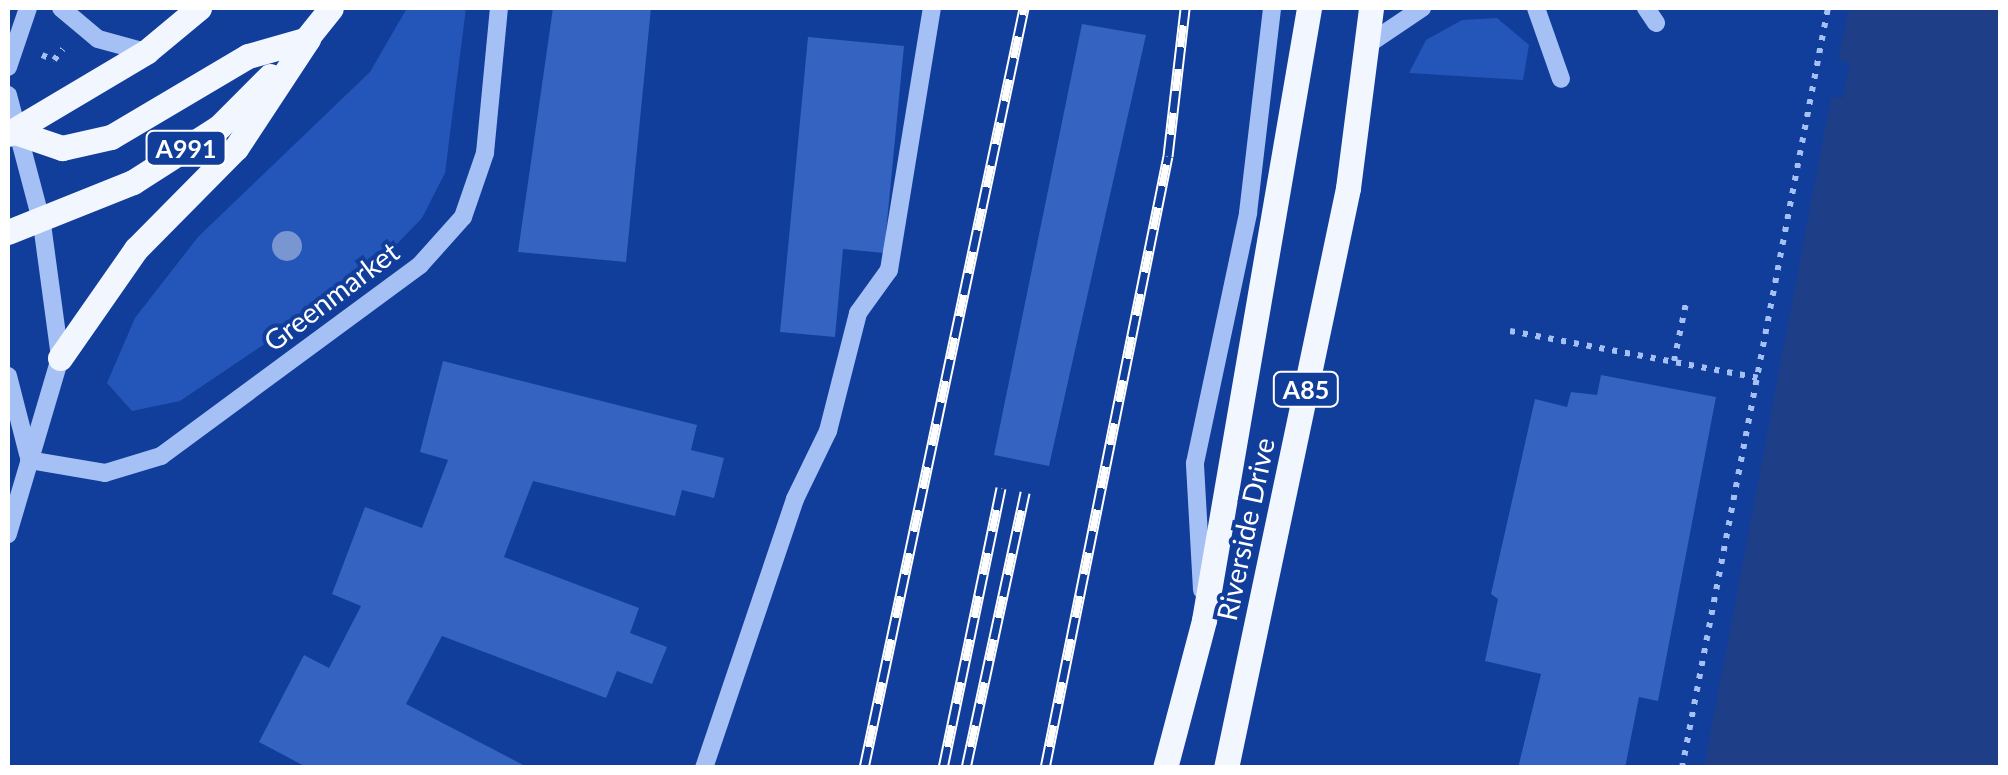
<!DOCTYPE html>
<style>
body{margin:0}
#map{position:relative;width:2008px;height:775px;overflow:hidden;background:#113d9b;font-family:Lato,sans-serif}
div>[style]{position:absolute}
.green>*{inset:0;background:#2456ba}
.water>*{inset:0;background:#1e3f87}
.building>*{inset:0;background:#3563c1}
.path>*{height:6px;margin-top:-3px;transform-origin:0;background:repeating-linear-gradient(90deg,#a5c0f4 0 5px,transparent 0 13px)}
.minor>*{height:18px;margin:-9px;padding:0 9px;transform-origin:9px;border-radius:9px;background:#a5c0f4}
.major>*{height:25px;margin:-12.5px;padding:0 12.5px;transform-origin:12.5px;border-radius:12.5px;background:#f2f6ff}
.rail>*{height:11px;margin-top:-5.5px;transform-origin:0;background:repeating-linear-gradient(90deg,#113d9b 0 22px,#fff 0 44px);box-sizing:border-box;border-block:2px solid #fff}
.trees>*{width:30px;height:30px;margin:-15px;border-radius:50%;background:#7996d1}
span{translate:-50% -50%;white-space:nowrap;text-align:center;line-height:1.15;-webkit-text-stroke:8px #113d9b;paint-order:stroke}
.shield-label span{padding:2px 8px;background:#113d9b;border:2px solid;border-radius:8px;-webkit-text-stroke-width:0}
.shield-label{font-size:25px;color:#fff;font-weight:700}
.street-label{font-size:28px;color:#fff}
.frame{position:absolute;inset:0;border:10px solid #fff;pointer-events:none}
</style>
<div id="map">
<div class="green">
<i style="clip-path:polygon(407px 8px,466px 8px,445px 173px,422px 218px,367px 275px,180px 401px,132px 411px,107px 383px,135px 318px,198px 237px,370px 72px)"></i>
<i style="clip-path:polygon(1497px 18px,1529px 45px,1523px 80px,1409px 73px,1426px 40px,1462px 20px)"></i>
</div>
<div class="water">
<i style="clip-path:polygon(1849px 8px,2000px 8px,2000px 767px,1704px 767px,1831px 97px,1843px 98px,1850px 63px,1838px 60px)"></i>
</div>
<div class="building">
<i style="clip-path:polygon(553px 8px,651px 8px,626px 262px,518px 252px)"></i>
<i style="clip-path:polygon(1082px 24px,1146px 35px,1049px 466px,994px 455px)"></i>
<i style="clip-path:polygon(808px 37px,904px 46px,884px 253px,843px 249px,835px 337px,780px 332px)"></i>
<i style="clip-path:polygon(443px 361px,697px 425px,691px 450px,724px 458px,714px 498px,682px 490px,675px 516px,533px 481px,504px 557px,639px 608px,630px 633px,667px 647px,652px 684px,617px 671px,606px 698px,442px 636px,406px 704px,529px 768px,308px 768px,259px 742px,304px 655px,329px 668px,361px 606px,332px 594px,365px 507px,422px 528px,448px 460px,420px 452px)"></i>
<i style="clip-path:polygon(1601px 375px,1716px 397px,1658px 701px,1639px 697px,1625px 768px,1518px 768px,1541px 674px,1485px 661px,1498px 599px,1491px 594px,1535px 399px,1567px 407px,1571px 392px,1597px 395px)"></i>
</div>
<div class="path">
<i style="left:42px;top:55px;width:13px;rotate:23deg"></i>
<i style="left:54px;top:60px;width:14px;rotate:-51deg"></i>
<i style="left:1510px;top:331px;width:252px;rotate:10.7deg"></i>
<i style="left:1674px;top:361px;width:64px;rotate:-78.3deg"></i>
<i style="left:1682px;top:768px;width:774px;rotate:-79.13deg"></i>
</div>
<div class="minor">
<i style="left:61px;top:8px;width:48px;rotate:40deg"></i>
<i style="left:98px;top:39px;width:50px;rotate:15.2deg"></i>
<i style="left:1536px;top:8px;width:75px;rotate:70.6deg"></i>
<i style="left:1646px;top:8px;width:18px;rotate:56deg"></i>
<i style="left:1370px;top:43px;width:63px;rotate:-33.9deg"></i>
<i style="left:8px;top:67px;width:62px;rotate:-71.3deg"></i>
<i style="left:8px;top:95px;width:133px;rotate:75.2deg"></i>
<i style="left:42px;top:224px;width:135px;rotate:82.3deg"></i>
<i style="left:60px;top:358px;width:184px;rotate:106.5deg"></i>
<i style="left:8px;top:376px;width:81px;rotate:75.6deg"></i>
<i style="left:29px;top:460px;width:77px;rotate:9.7deg"></i>
<i style="left:105px;top:473px;width:59px;rotate:-16.9deg"></i>
<i style="left:161px;top:456px;width:322px;rotate:-36.4deg"></i>
<i style="left:420px;top:265px;width:64px;rotate:-48.1deg"></i>
<i style="left:463px;top:217px;width:68px;rotate:-71deg"></i>
<i style="left:485px;top:153px;width:146px;rotate:-84.5deg"></i>
<i style="left:1202px;top:590px;width:127px;rotate:-93.2deg"></i>
<i style="left:1195px;top:463px;width:256px;rotate:-78deg"></i>
<i style="left:1248px;top:213px;width:206px;rotate:-83.3deg"></i>
<i style="left:704px;top:768px;width:284px;rotate:-71.3deg"></i>
<i style="left:795px;top:499px;width:76px;rotate:-64.1deg"></i>
<i style="left:828px;top:431px;width:122px;rotate:-75.7deg"></i>
<i style="left:858px;top:313px;width:53px;rotate:-54.2deg"></i>
<i style="left:889px;top:270px;width:266px;rotate:-80.7deg"></i>
</div>
<div class="major">
<i style="left:299px;top:48px;width:51px;rotate:-51.3deg"></i>
<i style="left:15px;top:132px;width:50px;rotate:18.8deg"></i>
<i style="left:62px;top:148px;width:50px;rotate:-12.7deg"></i>
<i style="left:111px;top:137px;width:159px;rotate:-30.6deg"></i>
<i style="left:248px;top:56px;width:62px;rotate:-15.8deg"></i>
<i style="left:8px;top:134px;width:161px;rotate:-30.7deg"></i>
<i style="left:146px;top:52px;width:69px;rotate:-39.7deg"></i>
<i style="left:8px;top:232px;width:135px;rotate:-21.8deg"></i>
<i style="left:133px;top:182px;width:102px;rotate:-32.6deg"></i>
<i style="left:219px;top:127px;width:72px;rotate:-45deg"></i>
<i style="left:60px;top:358px;width:133px;rotate:-55.1deg"></i>
<i style="left:136px;top:249px;width:142px;rotate:-45.3deg"></i>
<i style="left:236px;top:148px;width:131px;rotate:-56.6deg"></i>
<i style="left:1165px;top:768px;width:153px;rotate:-75.2deg"></i>
<i style="left:1204px;top:620px;width:621px;rotate:-80.26deg"></i>
<i style="left:1226px;top:768px;width:593px;rotate:-78.12deg"></i>
<i style="left:1348px;top:188px;width:181px;rotate:-82.7deg"></i>
</div>
<div class="rail">
<i style="left:864px;top:768px;width:777px;rotate:-78.11deg"></i>
<i style="left:943px;top:768px;width:286px;rotate:-78.3deg"></i>
<i style="left:966px;top:768px;width:282px;rotate:-77.9deg"></i>
<i style="left:1045px;top:768px;width:624px;rotate:-78.64deg"></i>
<i style="left:1168px;top:156px;width:149px;rotate:-83.4deg"></i>
</div>
<div class="trees">
<i style="left:287px;top:246px"></i>
</div>
<div class="shield-label">
<span style="left:186px;top:148px">A991</span>
<span style="left:1306px;top:389px">A85</span>
</div>
<div class="street-label">
<span style="left:331px;top:296px;rotate:-37deg">Greenmarket</span>
<span style="left:1245px;top:529px;rotate:-78deg">Riverside Drive</span>
</div>
<div class="frame"></div>
</div>
